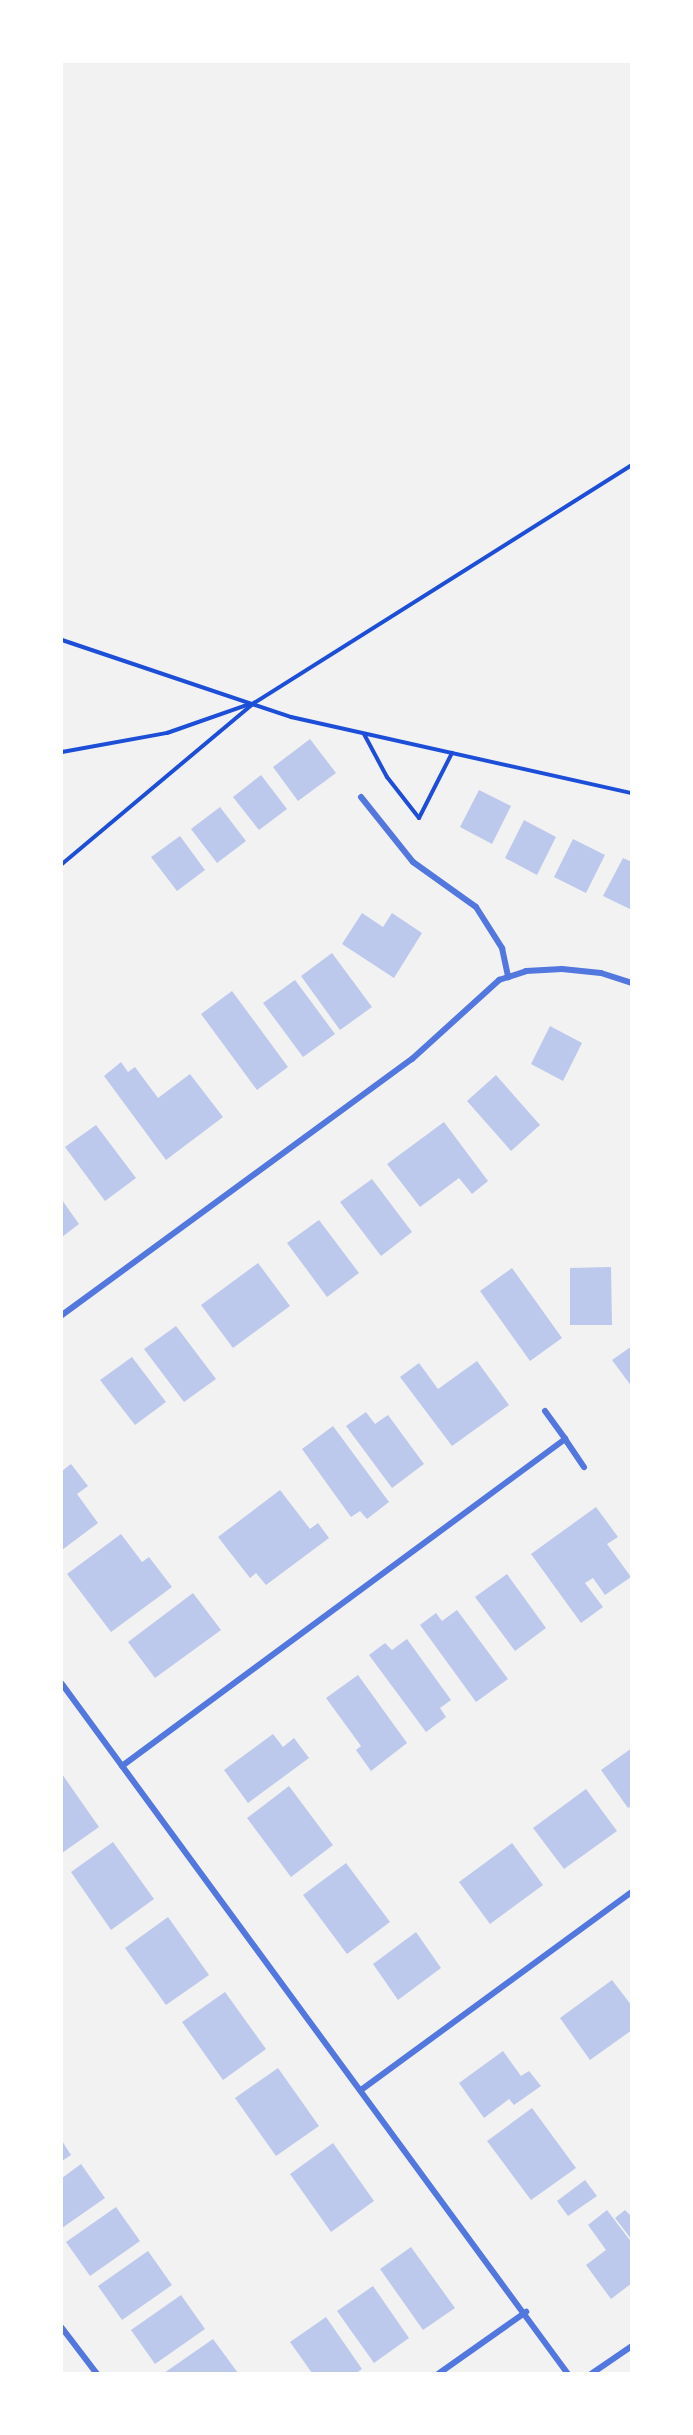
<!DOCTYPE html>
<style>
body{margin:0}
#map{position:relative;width:693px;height:2435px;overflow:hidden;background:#f2f2f2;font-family:Figtree,sans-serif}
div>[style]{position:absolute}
.building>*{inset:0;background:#bdc9ec}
.path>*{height:4px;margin:-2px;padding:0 2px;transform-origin:2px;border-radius:2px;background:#1d4ed8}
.minor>*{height:6px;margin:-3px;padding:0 3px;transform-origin:3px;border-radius:3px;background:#5277de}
span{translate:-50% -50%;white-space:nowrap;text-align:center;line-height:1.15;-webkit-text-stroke:5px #fff;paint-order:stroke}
.frame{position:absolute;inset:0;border:63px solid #fff;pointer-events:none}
</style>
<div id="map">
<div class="building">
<i style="clip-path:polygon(310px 739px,336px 773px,298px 801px,273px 767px)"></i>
<i style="clip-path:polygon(261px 775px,287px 809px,259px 830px,233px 797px)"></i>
<i style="clip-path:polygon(479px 790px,511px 806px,492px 844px,460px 827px)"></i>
<i style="clip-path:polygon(220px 807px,246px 841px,217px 863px,191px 829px)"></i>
<i style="clip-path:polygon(524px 820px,556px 837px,537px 875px,505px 858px)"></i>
<i style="clip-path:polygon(180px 836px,205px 870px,177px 891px,151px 857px)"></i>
<i style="clip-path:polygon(573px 839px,605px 855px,586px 893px,554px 877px)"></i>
<i style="clip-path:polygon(623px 858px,632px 862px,632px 910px,603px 896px)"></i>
<i style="clip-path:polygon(362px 913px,383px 927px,392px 913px,422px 933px,394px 978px,342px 944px)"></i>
<i style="clip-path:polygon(332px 953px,372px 1007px,340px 1030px,301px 976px)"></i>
<i style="clip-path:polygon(295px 980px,335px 1034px,303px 1057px,263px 1003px)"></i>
<i style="clip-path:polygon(232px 991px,288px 1067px,257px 1090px,201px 1014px)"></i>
<i style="clip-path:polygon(550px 1026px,582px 1043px,563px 1081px,531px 1064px)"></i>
<i style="clip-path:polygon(121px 1062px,128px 1072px,135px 1067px,158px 1098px,190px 1074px,223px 1117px,166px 1160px,104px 1076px)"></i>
<i style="clip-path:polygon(496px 1075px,540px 1125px,511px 1151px,467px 1101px)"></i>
<i style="clip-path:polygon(444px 1122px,488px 1181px,472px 1194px,459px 1178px,420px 1207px,387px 1164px)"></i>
<i style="clip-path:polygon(96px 1125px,136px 1178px,105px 1201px,65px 1147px)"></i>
<i style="clip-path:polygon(372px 1179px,412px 1232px,381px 1256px,340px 1202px)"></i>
<i style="clip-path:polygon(62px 1200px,79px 1224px,62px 1237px)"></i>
<i style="clip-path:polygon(319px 1220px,359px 1273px,327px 1297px,287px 1243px)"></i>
<i style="clip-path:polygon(258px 1263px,290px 1306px,233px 1348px,201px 1305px)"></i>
<i style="clip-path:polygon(611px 1267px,612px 1325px,570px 1325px,570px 1268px)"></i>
<i style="clip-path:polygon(512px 1268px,562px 1338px,530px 1361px,480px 1291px)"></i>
<i style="clip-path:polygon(176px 1326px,216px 1379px,184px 1402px,144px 1349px)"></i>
<i style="clip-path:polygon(632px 1346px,632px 1387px,612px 1360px)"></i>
<i style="clip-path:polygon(132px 1357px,166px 1402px,135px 1425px,100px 1380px)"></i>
<i style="clip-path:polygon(477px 1361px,509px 1405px,452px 1446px,400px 1377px,419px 1363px,438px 1389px)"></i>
<i style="clip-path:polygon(366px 1412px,375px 1424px,388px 1415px,424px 1464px,392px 1488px,346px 1426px)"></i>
<i style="clip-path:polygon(333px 1426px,389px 1502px,367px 1519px,360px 1511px,351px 1517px,302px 1449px)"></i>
<i style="clip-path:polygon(71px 1464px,88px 1486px,77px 1494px,98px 1523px,62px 1550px,62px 1471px)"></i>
<i style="clip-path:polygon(280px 1490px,310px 1529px,318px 1523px,329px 1538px,266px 1585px,256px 1573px,250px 1578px,218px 1537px)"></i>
<i style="clip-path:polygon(596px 1507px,618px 1537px,607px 1544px,631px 1577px,605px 1595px,593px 1578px,585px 1583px,603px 1607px,581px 1623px,531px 1554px)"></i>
<i style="clip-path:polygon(121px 1534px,142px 1562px,149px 1557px,172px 1587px,111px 1632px,67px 1574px)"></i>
<i style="clip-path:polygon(507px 1574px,546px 1628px,515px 1651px,475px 1597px)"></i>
<i style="clip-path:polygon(193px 1593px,221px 1630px,155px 1678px,128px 1642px)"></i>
<i style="clip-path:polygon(457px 1610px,508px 1679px,476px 1702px,420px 1625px,436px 1613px,442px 1621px)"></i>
<i style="clip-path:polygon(407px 1639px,451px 1700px,440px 1708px,446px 1717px,426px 1732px,369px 1655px,385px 1643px,392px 1650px)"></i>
<i style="clip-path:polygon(358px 1675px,407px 1743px,371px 1771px,356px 1750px,361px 1746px,326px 1698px)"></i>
<i style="clip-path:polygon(273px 1734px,283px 1747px,294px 1738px,309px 1758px,248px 1803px,224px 1770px)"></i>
<i style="clip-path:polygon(632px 1748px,632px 1805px,628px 1808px,601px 1770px)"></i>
<i style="clip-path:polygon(62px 1774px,99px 1827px,62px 1853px)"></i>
<i style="clip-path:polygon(289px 1786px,333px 1845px,291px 1877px,247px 1818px)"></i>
<i style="clip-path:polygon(586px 1789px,617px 1831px,564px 1869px,533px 1828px)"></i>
<i style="clip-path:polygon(113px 1842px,154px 1899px,111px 1930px,71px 1872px)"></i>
<i style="clip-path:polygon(512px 1843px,543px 1885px,490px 1924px,459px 1882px)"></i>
<i style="clip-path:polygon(346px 1863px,390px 1922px,347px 1954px,303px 1895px)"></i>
<i style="clip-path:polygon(168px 1917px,209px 1975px,166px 2005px,125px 1948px)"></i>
<i style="clip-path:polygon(416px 1932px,441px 1968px,398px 2000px,373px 1964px)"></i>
<i style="clip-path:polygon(612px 1980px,632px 2006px,632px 2030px,590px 2060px,560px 2018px)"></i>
<i style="clip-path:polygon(225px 1992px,266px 2049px,223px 2080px,182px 2022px)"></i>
<i style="clip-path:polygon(503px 2051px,521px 2076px,529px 2071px,541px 2086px,514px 2105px,509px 2099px,484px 2118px,459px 2083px)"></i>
<i style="clip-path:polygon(278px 2068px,319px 2126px,276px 2156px,235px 2098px)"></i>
<i style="clip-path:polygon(532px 2108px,576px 2168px,531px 2200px,487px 2141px)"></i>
<i style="clip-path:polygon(62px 2141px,71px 2155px,62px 2161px)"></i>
<i style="clip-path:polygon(333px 2143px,374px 2201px,331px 2232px,290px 2174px)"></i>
<i style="clip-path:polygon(81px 2164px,105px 2198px,62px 2228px,62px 2178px)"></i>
<i style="clip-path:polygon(585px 2180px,597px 2196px,568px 2216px,557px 2201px)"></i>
<i style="clip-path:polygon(116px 2207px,140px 2241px,90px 2276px,66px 2242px)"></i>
<i style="clip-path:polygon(607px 2210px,632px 2243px,632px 2283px,611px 2299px,586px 2265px,606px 2250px,588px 2225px)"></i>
<i style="clip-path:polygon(625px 2210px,632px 2217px,632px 2240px,615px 2218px)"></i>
<i style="clip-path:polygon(411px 2247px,455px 2308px,423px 2330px,380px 2269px)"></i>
<i style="clip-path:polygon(148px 2251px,172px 2285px,122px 2320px,98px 2286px)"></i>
<i style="clip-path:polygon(373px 2286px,409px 2338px,374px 2363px,337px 2311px)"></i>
<i style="clip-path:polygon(181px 2295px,205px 2329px,155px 2364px,131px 2330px)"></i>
<i style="clip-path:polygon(326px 2317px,362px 2369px,356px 2373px,312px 2373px,290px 2342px)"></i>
<i style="clip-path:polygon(213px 2339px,238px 2373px,164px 2373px)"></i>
</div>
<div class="path">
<i style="left:62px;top:640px;width:242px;rotate:18.6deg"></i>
<i style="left:291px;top:717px;width:349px;rotate:12.6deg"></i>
<i style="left:364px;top:734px;width:49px;rotate:61.9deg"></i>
<i style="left:387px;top:777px;width:52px;rotate:52deg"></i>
<i style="left:419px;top:818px;width:73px;rotate:-63.1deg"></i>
<i style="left:62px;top:752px;width:107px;rotate:-10.3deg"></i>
<i style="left:167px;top:733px;width:88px;rotate:-19.3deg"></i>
<i style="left:62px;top:864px;width:251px;rotate:-40deg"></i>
<i style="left:254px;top:703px;width:447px;rotate:-32.2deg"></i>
</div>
<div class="minor">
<i style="left:361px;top:797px;width:83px;rotate:51.3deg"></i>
<i style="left:413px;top:862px;width:77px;rotate:35.5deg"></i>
<i style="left:476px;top:907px;width:49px;rotate:57.6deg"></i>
<i style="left:502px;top:948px;width:30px;rotate:78deg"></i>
<i style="left:62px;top:1315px;width:434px;rotate:-36.2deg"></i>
<i style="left:412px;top:1059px;width:118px;rotate:-42.2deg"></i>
<i style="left:499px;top:980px;width:28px;rotate:-18deg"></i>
<i style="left:526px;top:971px;width:36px;rotate:-3deg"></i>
<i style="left:562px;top:969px;width:39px;rotate:6deg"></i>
<i style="left:601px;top:973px;width:33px;rotate:18deg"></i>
<i style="left:545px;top:1411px;width:34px;rotate:54deg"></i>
<i style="left:62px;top:1684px;width:856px;rotate:53.75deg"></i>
<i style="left:122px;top:1766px;width:551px;rotate:-36.43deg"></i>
<i style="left:565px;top:1439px;width:34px;rotate:56deg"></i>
<i style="left:361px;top:2090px;width:336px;rotate:-36.2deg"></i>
<i style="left:62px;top:2328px;width:58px;rotate:52.7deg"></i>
<i style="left:438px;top:2374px;width:108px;rotate:-35.2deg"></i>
<i style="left:591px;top:2374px;width:50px;rotate:-34.3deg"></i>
</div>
<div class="frame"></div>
</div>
